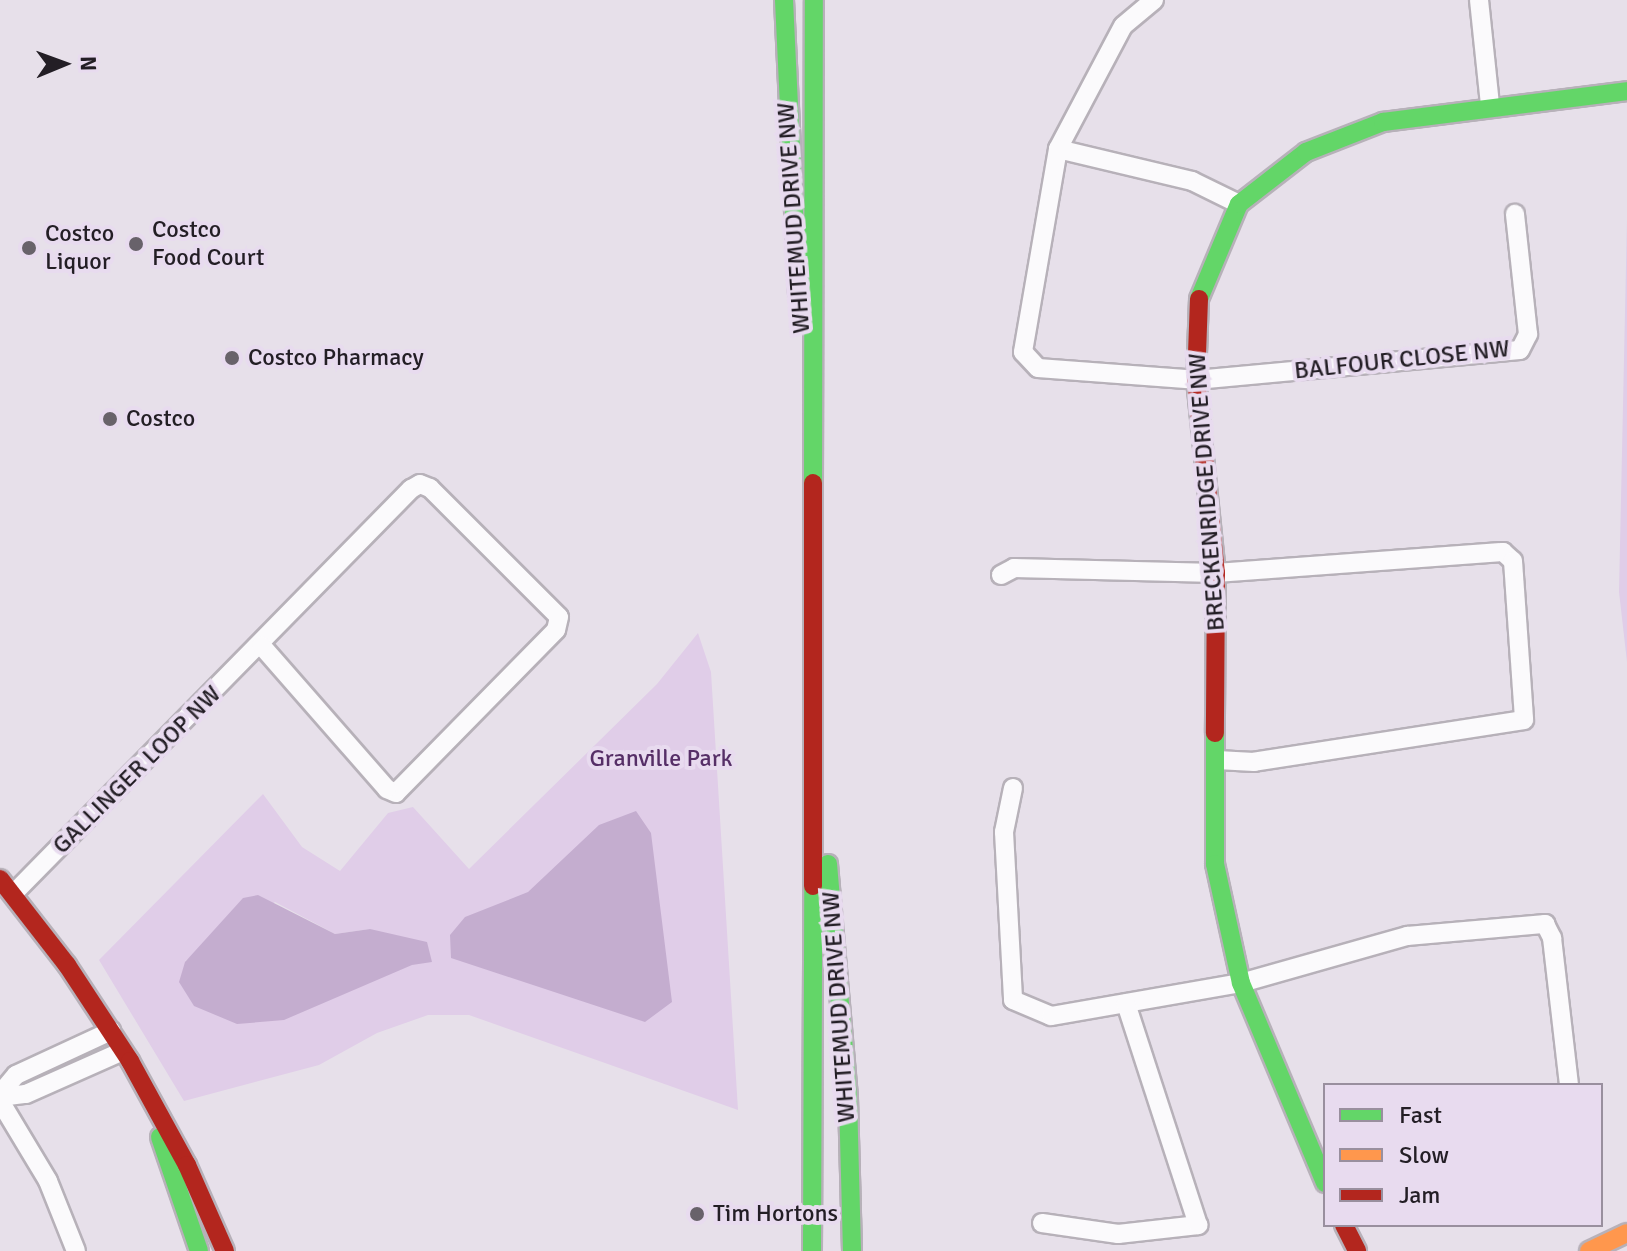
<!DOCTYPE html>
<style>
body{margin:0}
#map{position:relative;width:1627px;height:1251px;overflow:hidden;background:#e7e0ea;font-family:Signika,sans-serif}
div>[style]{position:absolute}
.green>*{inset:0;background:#e0cde8}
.water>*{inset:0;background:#c4adcf}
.roads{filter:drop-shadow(2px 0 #b7b1b9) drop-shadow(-2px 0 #b7b1b9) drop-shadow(0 2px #b7b1b9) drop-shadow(0 -2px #b7b1b9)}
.street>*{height:18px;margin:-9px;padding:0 9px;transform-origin:9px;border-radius:9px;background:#fbfafc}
.fast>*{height:18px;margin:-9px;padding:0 9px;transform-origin:9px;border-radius:9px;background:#63d668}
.slow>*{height:18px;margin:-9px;padding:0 9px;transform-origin:9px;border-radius:9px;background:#ff974d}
.jam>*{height:18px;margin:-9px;padding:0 9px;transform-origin:9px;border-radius:9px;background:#b3261e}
.dots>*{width:22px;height:22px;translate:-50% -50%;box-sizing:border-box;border:4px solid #e8dbef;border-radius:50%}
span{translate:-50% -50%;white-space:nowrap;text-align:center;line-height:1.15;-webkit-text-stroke:8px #e8dbef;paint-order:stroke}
.street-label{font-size:24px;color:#231e25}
.poi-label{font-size:24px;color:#231e25}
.left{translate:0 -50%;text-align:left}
.park-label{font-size:24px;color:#562f67}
.legend{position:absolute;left:1323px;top:1083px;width:280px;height:144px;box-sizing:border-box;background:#e8dbef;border:2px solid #998f9e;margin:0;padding:10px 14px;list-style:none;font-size:24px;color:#231e25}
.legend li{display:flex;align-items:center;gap:16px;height:40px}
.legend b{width:40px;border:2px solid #998f9e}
.north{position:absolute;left:24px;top:24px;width:80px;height:80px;-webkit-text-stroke:6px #e8dbef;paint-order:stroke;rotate:89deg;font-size:22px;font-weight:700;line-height:32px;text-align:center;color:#231e25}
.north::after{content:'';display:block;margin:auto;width:28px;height:36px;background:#231e25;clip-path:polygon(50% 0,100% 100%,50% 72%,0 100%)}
</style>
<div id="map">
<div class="green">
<i style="clip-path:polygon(1627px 219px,1627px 662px,1619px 592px)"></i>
<i style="clip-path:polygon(evenodd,698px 633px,711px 672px,738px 1110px,469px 1015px,428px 1015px,377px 1033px,319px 1065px,184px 1101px,99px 960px,263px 794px,302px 847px,340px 871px,388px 813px,413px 807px,469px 869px,657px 684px,698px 633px,275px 902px,335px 934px,370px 929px,432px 962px,185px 961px,275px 902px)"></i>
</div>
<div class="water">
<i style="clip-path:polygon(636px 811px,651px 833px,672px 1002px,645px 1022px,451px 958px,450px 935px,465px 917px,528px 892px,599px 825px)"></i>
<i style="clip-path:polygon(258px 895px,335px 934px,370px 929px,427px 942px,432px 962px,412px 965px,284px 1020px,237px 1024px,194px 1006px,179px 982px,185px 962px,243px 898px)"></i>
</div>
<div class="roads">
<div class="street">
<i style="left:1154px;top:0;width:40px;rotate:140deg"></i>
<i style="left:1123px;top:26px;width:139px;rotate:117.9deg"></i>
<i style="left:1058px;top:149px;width:206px;rotate:99.8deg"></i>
<i style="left:1023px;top:352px;width:22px;rotate:47deg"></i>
<i style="left:1038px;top:368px;width:158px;rotate:4.3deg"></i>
<i style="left:1196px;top:380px;width:325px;rotate:-5.3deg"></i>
<i style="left:1520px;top:350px;width:18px;rotate:-63deg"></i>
<i style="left:1528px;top:334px;width:121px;rotate:-96.2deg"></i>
<i style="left:1479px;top:0;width:106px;rotate:84deg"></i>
<i style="left:1058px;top:149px;width:138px;rotate:13.4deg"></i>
<i style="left:1192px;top:181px;width:52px;rotate:26.1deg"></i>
<i style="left:1001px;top:575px;width:15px;rotate:-28deg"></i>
<i style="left:1014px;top:568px;width:202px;rotate:1.4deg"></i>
<i style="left:1216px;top:573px;width:288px;rotate:-4.2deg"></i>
<i style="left:1503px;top:552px;width:13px;rotate:42deg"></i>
<i style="left:1513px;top:561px;width:159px;rotate:86deg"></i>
<i style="left:1524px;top:720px;width:273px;rotate:171.2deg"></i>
<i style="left:1254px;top:762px;width:37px;rotate:-177deg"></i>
<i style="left:1013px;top:788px;width:45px;rotate:101.6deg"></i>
<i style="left:1004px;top:832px;width:168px;rotate:86.9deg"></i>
<i style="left:1013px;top:1000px;width:41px;rotate:22.8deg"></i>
<i style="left:1051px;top:1016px;width:193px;rotate:-9.9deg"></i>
<i style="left:1241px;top:983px;width:173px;rotate:-15.8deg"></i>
<i style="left:1407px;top:936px;width:139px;rotate:-5deg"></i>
<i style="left:1545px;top:924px;width:16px;rotate:63deg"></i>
<i style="left:1552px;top:938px;width:148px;rotate:83.4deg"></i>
<i style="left:13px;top:894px;width:568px;rotate:-45.5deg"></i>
<i style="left:411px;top:489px;width:10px;rotate:-29deg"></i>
<i style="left:420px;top:484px;width:11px;rotate:22deg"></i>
<i style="left:430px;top:488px;width:182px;rotate:45deg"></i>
<i style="left:559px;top:617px;width:13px;rotate:103deg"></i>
<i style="left:556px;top:630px;width:228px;rotate:134.5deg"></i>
<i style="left:396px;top:793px;width:10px;rotate:-156deg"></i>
<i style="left:387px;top:789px;width:191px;rotate:-131.2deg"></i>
<i style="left:0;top:1094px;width:25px;rotate:-50deg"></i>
<i style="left:16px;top:1075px;width:105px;rotate:-24.9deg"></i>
<i style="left:0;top:1097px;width:26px;rotate:-7deg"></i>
<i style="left:26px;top:1094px;width:106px;rotate:-23.9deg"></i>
<i style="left:0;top:1101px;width:93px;rotate:59deg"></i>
<i style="left:48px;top:1181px;width:75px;rotate:68.2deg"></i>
<i style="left:1042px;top:1223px;width:77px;rotate:8.2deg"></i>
<i style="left:1118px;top:1234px;width:81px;rotate:-6.4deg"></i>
<i style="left:1198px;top:1225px;width:233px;rotate:-108deg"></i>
</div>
<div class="fast">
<i style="left:784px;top:0;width:292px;rotate:87.3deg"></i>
<i style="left:1199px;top:299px;width:103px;rotate:-67.2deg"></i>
<i style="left:1239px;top:204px;width:85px;rotate:-37.8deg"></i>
<i style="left:1306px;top:152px;width:83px;rotate:-21.3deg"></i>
<i style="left:1383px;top:122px;width:246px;rotate:-7.2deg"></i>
<i style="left:813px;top:483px;width:483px;rotate:-89.9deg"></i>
<i style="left:1215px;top:733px;width:131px;rotate:90deg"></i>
<i style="left:1215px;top:864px;width:122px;rotate:77.7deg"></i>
<i style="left:1241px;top:983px;width:217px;rotate:67.2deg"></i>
<i style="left:828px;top:864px;width:235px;rotate:85.1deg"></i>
<i style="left:848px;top:1098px;width:153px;rotate:88.5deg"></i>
<i style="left:160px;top:1137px;width:120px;rotate:71.1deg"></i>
<i style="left:812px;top:1251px;width:365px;rotate:-89.8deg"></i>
</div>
<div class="slow">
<i style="left:1589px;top:1251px;width:42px;rotate:-25.3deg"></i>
</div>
<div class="jam">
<i style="left:1199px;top:299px;width:81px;rotate:92.1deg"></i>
<i style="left:1196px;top:380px;width:194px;rotate:84.1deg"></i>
<i style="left:1216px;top:573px;width:160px;rotate:90.4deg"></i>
<i style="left:0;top:879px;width:109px;rotate:52.1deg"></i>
<i style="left:67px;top:965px;width:115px;rotate:56.7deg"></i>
<i style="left:130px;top:1061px;width:119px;rotate:61.3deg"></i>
<i style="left:187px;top:1165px;width:94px;rotate:66.2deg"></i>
<i style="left:813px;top:886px;width:403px;rotate:-90deg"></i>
<i style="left:1344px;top:1225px;width:29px;rotate:63deg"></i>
</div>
</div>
<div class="dots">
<i style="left:136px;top:244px;background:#68626a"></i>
<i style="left:29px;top:248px;background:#68626a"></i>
<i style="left:232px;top:358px;background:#68626a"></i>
<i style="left:110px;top:419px;background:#68626a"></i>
<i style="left:697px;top:1214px;background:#68626a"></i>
</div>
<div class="street-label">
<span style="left:794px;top:218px;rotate:-94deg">WHITEMUD DRIVE NW</span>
<span style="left:1402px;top:360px;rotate:-6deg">BALFOUR CLOSE NW</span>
<span style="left:1207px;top:492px;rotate:-94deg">BRECKENRIDGE DRIVE NW</span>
<span style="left:137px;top:770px;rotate:-45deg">GALLINGER LOOP NW</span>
<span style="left:839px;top:1007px;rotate:-94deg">WHITEMUD DRIVE NW</span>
</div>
<div class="poi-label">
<span class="left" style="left:152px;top:244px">Costco<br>Food Court</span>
<span class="left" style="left:45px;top:248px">Costco<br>Liquor</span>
<span class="left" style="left:248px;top:358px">Costco Pharmacy</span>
<span class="left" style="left:126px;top:419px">Costco</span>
<span class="left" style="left:713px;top:1214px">Tim Hortons</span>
</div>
<div class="park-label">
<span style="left:661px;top:759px">Granville Park</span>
</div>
<ul class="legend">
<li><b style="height:10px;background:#63d668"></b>Fast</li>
<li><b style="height:10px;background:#ff974d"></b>Slow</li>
<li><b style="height:10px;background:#b3261e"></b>Jam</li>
</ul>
<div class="north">N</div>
</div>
